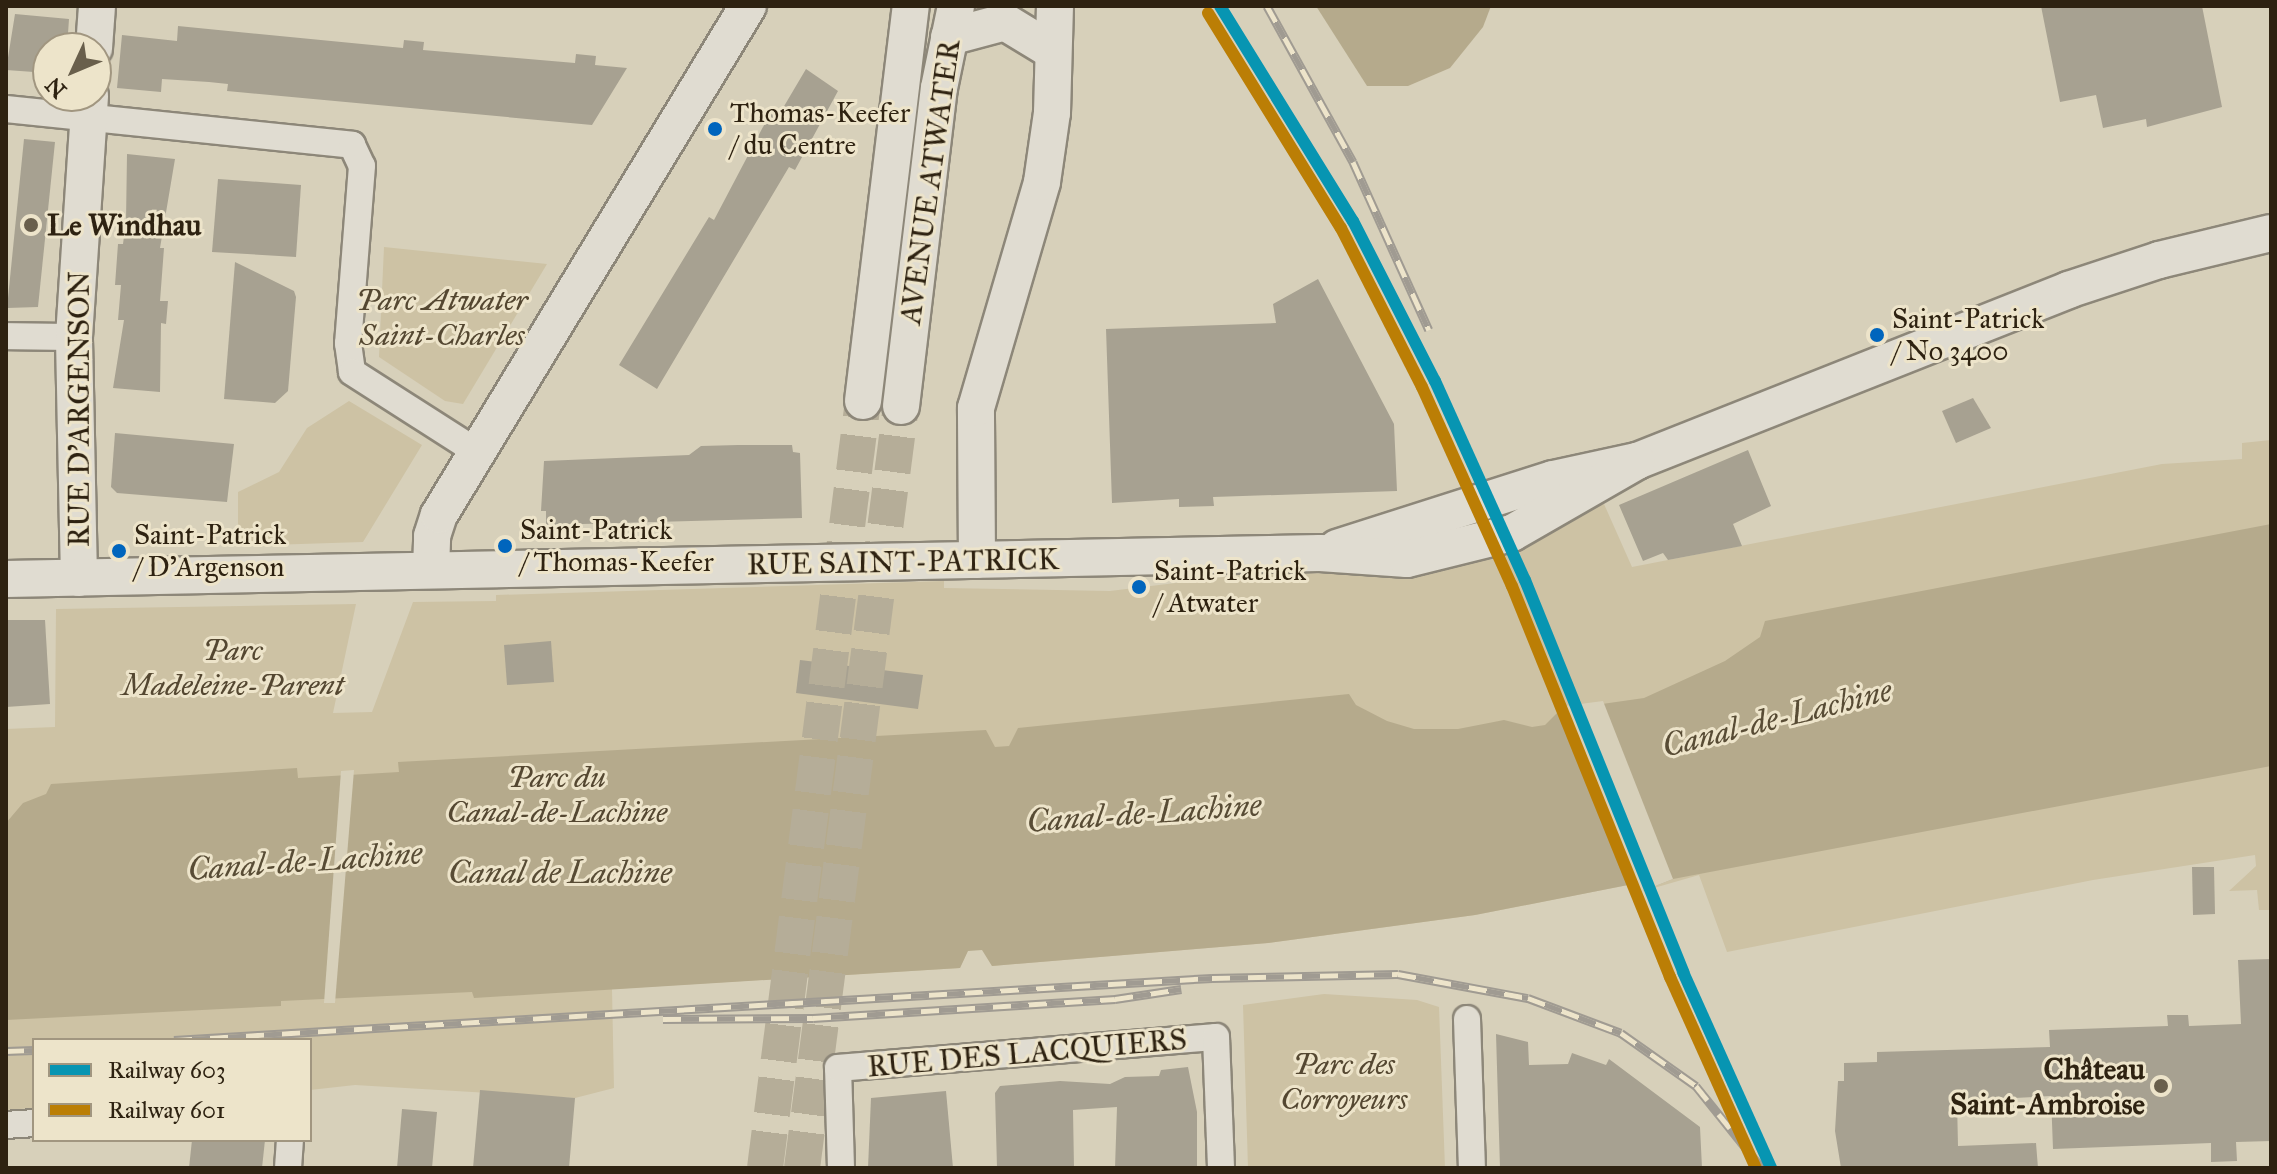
<!DOCTYPE html>
<meta charset="utf-8">
<style>
body{margin:0}
#map{position:relative;width:2277px;height:1174px;overflow:hidden;background:#d7d0ba;font-family:"IM FELL Great Primer",serif}
div>[style]{position:absolute}
.green>*{inset:0;background:#cdc2a4}
.water>*{inset:0;background:#b5aa8c}
.pier>*{inset:0;background:#d7d0ba}
.building>*{inset:0;background:#a7a191}
.secondary-tunnel>*{height:36px;margin-top:-18px;transform-origin:0;background:repeating-linear-gradient(90deg,#b5ad98 0 36px,transparent 0 54px)}
.roads{filter:drop-shadow(2px 0 #8d8779) drop-shadow(-2px 0 #8d8779) drop-shadow(0 2px #8d8779) drop-shadow(0 -2px #8d8779)}
.street>*{height:26px;margin:-13px;padding:0 13px;transform-origin:13px;border-radius:13px;background:#e0dcd1}
.secondary>*{height:36px;margin:-18px;padding:0 18px;transform-origin:18px;border-radius:18px;background:#e0dcd1}
.rail>*{height:9px;margin-top:-4.5px;transform-origin:0;background:repeating-linear-gradient(90deg,#ede4ca 0 18px,#a09b92 0 36px);box-sizing:border-box;border-block:2px solid #a09b92}
.rail-1>*{height:12px;margin:-6px;padding:0 6px;transform-origin:6px;border-radius:6px;background:#0795b2}
.rail-2>*{height:12px;margin:-6px;padding:0 6px;transform-origin:6px;border-radius:6px;background:#bb7e05}
.dots>*{width:22px;height:22px;translate:-50% -50%;box-sizing:border-box;border:4px solid #ede4ca;border-radius:50%}
span{translate:-50% -50%;white-space:nowrap;text-align:center;line-height:1.15;-webkit-text-stroke:6px #ede4ca;paint-order:stroke}
.bus-label{font-size:28px;color:#2e2211}
.left{translate:0 -50%;text-align:left}
.street-label{font-size:30px;color:#2e2211}
.poi-label{font-size:30px;color:#2e2211;font-weight:700}
.right{translate:-100% -50%;text-align:right}
.park-label{font-size:30px;color:#544731;font-style:italic}
.water-label{font-size:32px;color:#584c35;font-style:italic}
.frame{position:absolute;inset:0;border:8px solid #2e2211;pointer-events:none}
.legend{position:absolute;left:32px;top:1038px;width:280px;height:104px;box-sizing:border-box;background:#ede4ca;border:2px solid #a19680;margin:0;padding:10px 14px;list-style:none;font-size:24px;color:#2e2211}
.legend li{display:flex;align-items:center;gap:16px;height:40px}
.legend b{width:40px;border:2px solid #a19680}
.north{position:absolute;left:32px;top:32px;width:80px;height:80px;box-sizing:border-box;background:#ede4ca;border:2px solid #a19680;border-radius:50%;rotate:226deg;font-size:22px;font-weight:700;line-height:32px;text-align:center;color:#2e2211}
.north::after{content:'';display:block;margin:auto;width:28px;height:36px;background:#695f4c;clip-path:polygon(50% 0,100% 100%,50% 72%,0 100%)}
</style>
<div id="map">
<div class="green">
<i style="clip-path:polygon(384px 247px,547px 264px,463px 404px,445px 401px,379px 357px)"></i>
<i style="clip-path:polygon(349px 401px,422px 445px,363px 542px,238px 546px,238px 492px,279px 472px,307px 428px)"></i>
<i style="clip-path:polygon(2271px 440px,2271px 910px,2259px 910px,2257px 890px,2229px 891px,2256px 866px,2255px 855px,2093px 880px,1727px 952px,1699px 875px,1640px 892px,1628px 885px,1475px 915px,1268px 943px,992px 966px,983px 950px,968px 950px,960px 968px,612px 989px,614px 1088px,575px 1098px,355px 1085px,310px 1090px,310px 1040px,34px 1040px,34px 1108px,6px 1110px,6px 729px,55px 727px,56px 609px,356px 604px,333px 713px,372px 712px,413px 602px,496px 601px,496px 595px,944px 581px,944px 588px,1110px 591px,1257px 573px,1412px 574px,1475px 560px,1604px 504px,1632px 567px,2162px 464px,2242px 459px,2242px 443px)"></i>
<i style="clip-path:polygon(1324px 994px,1417px 1000px,1439px 1007px,1445px 1168px,1248px 1168px,1243px 1005px)"></i>
</div>
<div class="water">
<i style="clip-path:polygon(1316px 6px,1491px 6px,1483px 27px,1450px 68px,1408px 86px,1367px 86px)"></i>
<i style="clip-path:polygon(2271px 524px,2271px 766px,1673px 879px,1640px 892px,1628px 885px,1475px 915px,1268px 943px,992px 966px,982px 950px,968px 951px,960px 968px,474px 998px,472px 992px,281px 1001px,281px 1006px,6px 1020px,6px 823px,23px 803px,46px 794px,51px 784px,297px 768px,298px 778px,399px 772px,398px 762px,986px 730px,995px 747px,1009px 746px,1018px 728px,1349px 694px,1356px 705px,1387px 721px,1414px 729px,1458px 729px,1504px 720px,1532px 727px,1545px 725px,1560px 710px,1644px 698px,1725px 661px,1760px 637px,1765px 621px)"></i>
</div>
<div class="pier">
<i style="clip-path:polygon(1603px 701px,1673px 879px,1640px 892px,1565px 706px)"></i>
<i style="clip-path:polygon(354px 770px,335px 1003px,324px 1003px,341px 771px)"></i>
</div>
<div class="building">
<i style="clip-path:polygon(2041px 6px,2202px 6px,2222px 107px,2147px 127px,2146px 119px,2103px 128px,2096px 95px,2060px 102px)"></i>
<i style="clip-path:polygon(15px 14px,69px 19px,67px 48px,48px 48px,48px 73px,6px 70px)"></i>
<i style="clip-path:polygon(178px 26px,403px 48px,404px 40px,424px 42px,423px 50px,575px 63px,576px 54px,596px 56px,595px 65px,627px 68px,592px 125px,227px 91px,228px 84px,209px 82px,162px 79px,161px 92px,117px 88px,122px 35px,177px 41px)"></i>
<i style="clip-path:polygon(806px 69px,838px 91px,795px 170px,789px 167px,657px 389px,619px 365px,709px 217px,714px 220px,773px 108px,780px 113px)"></i>
<i style="clip-path:polygon(24px 139px,55px 142px,38px 307px,7px 308px)"></i>
<i style="clip-path:polygon(127px 154px,175px 159px,160px 248px,164px 248px,160px 301px,168px 301px,166px 324px,161px 323px,160px 392px,113px 388px,124px 320px,118px 320px,121px 285px,115px 285px,118px 244px,123px 244px,126px 221px)"></i>
<i style="clip-path:polygon(218px 179px,301px 185px,296px 257px,212px 252px)"></i>
<i style="clip-path:polygon(235px 262px,294px 291px,296px 297px,288px 391px,275px 403px,224px 399px)"></i>
<i style="clip-path:polygon(1318px 279px,1394px 424px,1397px 491px,1213px 497px,1214px 506px,1179px 507px,1179px 499px,1112px 503px,1106px 329px,1276px 323px,1273px 304px)"></i>
<i style="clip-path:polygon(1973px 398px,1991px 428px,1956px 443px,1942px 411px)"></i>
<i style="clip-path:polygon(115px 433px,234px 444px,227px 502px,117px 493px,111px 487px)"></i>
<i style="clip-path:polygon(738px 445px,792px 445px,793px 452px,800px 453px,802px 518px,546px 525px,546px 511px,541px 511px,544px 461px,689px 455px,701px 446px)"></i>
<i style="clip-path:polygon(1748px 450px,1771px 506px,1733px 524px,1742px 546px,1668px 560px,1663px 553px,1643px 561px,1619px 505px)"></i>
<i style="clip-path:polygon(6px 620px,45px 620px,50px 704px,6px 707px)"></i>
<i style="clip-path:polygon(551px 641px,554px 682px,507px 685px,504px 645px)"></i>
<i style="clip-path:polygon(800px 660px,923px 675px,918px 709px,796px 693px)"></i>
<i style="clip-path:polygon(2192px 867px,2214px 867px,2215px 914px,2193px 915px)"></i>
<i style="clip-path:polygon(2271px 959px,2271px 1141px,2236px 1142px,2237px 1161px,2211px 1162px,2211px 1143px,2053px 1149px,2051px 1096px,1957px 1101px,1958px 1146px,2036px 1143px,2038px 1168px,1841px 1168px,1835px 1131px,1838px 1081px,1844px 1081px,1844px 1063px,1877px 1062px,1877px 1052px,2050px 1047px,2049px 1030px,2168px 1026px,2167px 1015px,2188px 1015px,2189px 1026px,2241px 1024px,2238px 960px)"></i>
<i style="clip-path:polygon(1496px 1034px,1528px 1042px,1529px 1065px,1568px 1064px,1572px 1053px,1606px 1065px,1609px 1059px,1700px 1127px,1702px 1168px,1500px 1168px)"></i>
<i style="clip-path:polygon(1188px 1067px,1197px 1112px,1197px 1168px,1115px 1168px,1117px 1107px,1073px 1110px,1074px 1168px,997px 1168px,995px 1093px,1000px 1086px,1060px 1081px,1110px 1084px,1125px 1077px,1159px 1076px,1161px 1070px)"></i>
<i style="clip-path:polygon(480px 1090px,575px 1098px,569px 1168px,473px 1168px)"></i>
<i style="clip-path:polygon(946px 1091px,953px 1168px,868px 1168px,871px 1098px)"></i>
<i style="clip-path:polygon(402px 1109px,437px 1112px,432px 1168px,397px 1168px)"></i>
<i style="clip-path:polygon(192px 1140px,265px 1140px,262px 1168px,189px 1168px)"></i>
</div>
<div class="secondary-tunnel">
<i style="left:765px;top:1168px;width:773px;rotate:-82.72deg"></i>
<i style="left:802px;top:1168px;width:768px;rotate:-82.6deg"></i>
</div>
<div class="roads">
<div class="street">
<i style="left:6px;top:109px;width:348px;rotate:5.9deg"></i>
<i style="left:352px;top:145px;width:23px;rotate:65deg"></i>
<i style="left:362px;top:166px;width:178px;rotate:94.5deg"></i>
<i style="left:348px;top:343px;width:29px;rotate:82deg"></i>
<i style="left:352px;top:372px;width:148px;rotate:32.6deg"></i>
<i style="left:6px;top:336px;width:68px;rotate:0.8deg"></i>
<i style="left:1467px;top:1019px;width:149px;rotate:88.1deg"></i>
<i style="left:6px;top:1125px;width:28px;rotate:-4deg"></i>
<i style="left:288px;top:1168px;width:28px;rotate:-86deg"></i>
<i style="left:841px;top:1168px;width:100px;rotate:-91.7deg"></i>
<i style="left:838px;top:1068px;width:379px;rotate:-4.7deg"></i>
<i style="left:1216px;top:1037px;width:131px;rotate:87.8deg"></i>
</div>
<div class="secondary">
<i style="left:949px;top:37px;width:58px;rotate:-15deg"></i>
<i style="left:1005px;top:22px;width:54px;rotate:31.3deg"></i>
<i style="left:94px;top:48px;width:42px;rotate:-85.9deg"></i>
<i style="left:863px;top:401px;width:398px;rotate:-83.1deg"></i>
<i style="left:901px;top:406px;width:320px;rotate:-83.2deg"></i>
<i style="left:939px;top:88px;width:84px;rotate:-78.3deg"></i>
<i style="left:1337px;top:548px;width:227px;rotate:-17.7deg"></i>
<i style="left:1553px;top:479px;width:86px;rotate:-12.1deg"></i>
<i style="left:1637px;top:461px;width:464px;rotate:-21.6deg"></i>
<i style="left:2068px;top:290px;width:96px;rotate:-18.2deg"></i>
<i style="left:2159px;top:260px;width:115px;rotate:-13.6deg"></i>
<i style="left:977px;top:560px;width:152px;rotate:-90.4deg"></i>
<i style="left:976px;top:408px;width:235px;rotate:-73.7deg"></i>
<i style="left:1042px;top:182px;width:70px;rotate:-81.8deg"></i>
<i style="left:1052px;top:113px;width:107px;rotate:-88.4deg"></i>
<i style="left:431px;top:570px;width:34px;rotate:-88deg"></i>
<i style="left:432px;top:536px;width:22px;rotate:-72deg"></i>
<i style="left:439px;top:515px;width:595px;rotate:-58.74deg"></i>
<i style="left:79px;top:578px;width:241px;rotate:-91.2deg"></i>
<i style="left:74px;top:337px;width:242px;rotate:-86.2deg"></i>
<i style="left:6px;top:579px;width:1314px;rotate:-1.13deg"></i>
<i style="left:1320px;top:553px;width:87px;rotate:3.9deg"></i>
<i style="left:1407px;top:559px;width:108px;rotate:-13.9deg"></i>
<i style="left:1512px;top:533px;width:144px;rotate:-29.9deg"></i>
</div>
</div>
<div class="rail">
<i style="left:1267px;top:6px;width:178px;rotate:61.1deg"></i>
<i style="left:1353px;top:162px;width:184px;rotate:65.7deg"></i>
<i style="left:663px;top:1019px;width:150px;rotate:-0.4deg"></i>
<i style="left:813px;top:1018px;width:303px;rotate:-3.6deg"></i>
<i style="left:1115px;top:999px;width:67px;rotate:-8.6deg"></i>
<i style="left:174px;top:1040px;width:1040px;rotate:-3.42deg"></i>
<i style="left:1212px;top:978px;width:186px;rotate:-1.2deg"></i>
<i style="left:1398px;top:974px;width:132px;rotate:10.5deg"></i>
<i style="left:1528px;top:998px;width:99px;rotate:20.6deg"></i>
<i style="left:1621px;top:1033px;width:92px;rotate:35.2deg"></i>
<i style="left:1696px;top:1086px;width:105px;rotate:51.2deg"></i>
<i style="left:6px;top:1051px;width:28px;rotate:-2deg"></i>
</div>
<div class="rail-1">
<i style="left:1220px;top:6px;width:253px;rotate:58.3deg"></i>
<i style="left:1353px;top:221px;width:180px;rotate:62.9deg"></i>
<i style="left:1435px;top:381px;width:218px;rotate:65.7deg"></i>
<i style="left:1525px;top:580px;width:423px;rotate:68deg"></i>
<i style="left:1683px;top:972px;width:215px;rotate:65.8deg"></i>
</div>
<div class="rail-2">
<i style="left:1208px;top:13px;width:253px;rotate:58.3deg"></i>
<i style="left:1341px;top:228px;width:178px;rotate:63deg"></i>
<i style="left:1422px;top:387px;width:218px;rotate:65.7deg"></i>
<i style="left:1512px;top:586px;width:422px;rotate:68deg"></i>
<i style="left:1670px;top:977px;width:209px;rotate:65.8deg"></i>
</div>
<div class="dots">
<i style="left:715px;top:129px;background:#0065bd"></i>
<i style="left:31px;top:225px;background:#695f4c"></i>
<i style="left:1877px;top:335px;background:#0065bd"></i>
<i style="left:505px;top:546px;background:#0065bd"></i>
<i style="left:119px;top:551px;background:#0065bd"></i>
<i style="left:1139px;top:587px;background:#0065bd"></i>
<i style="left:2161px;top:1086px;background:#695f4c"></i>
</div>
<div class="bus-label">
<span class="left" style="left:730px;top:129px">Thomas-Keefer<br>/ du Centre</span>
<span class="left" style="left:1892px;top:335px">Saint-Patrick<br>/ No 3400</span>
<span class="left" style="left:520px;top:546px">Saint-Patrick<br>/ Thomas-Keefer</span>
<span class="left" style="left:134px;top:551px">Saint-Patrick<br>/ D'Argenson</span>
<span class="left" style="left:1154px;top:587px">Saint-Patrick<br>/ Atwater</span>
</div>
<div class="street-label">
<span style="left:930px;top:182px;rotate:-82deg">AVENUE ATWATER</span>
<span style="left:79px;top:409px;rotate:-90deg">RUE D'ARGENSON</span>
<span style="left:903px;top:562px;rotate:-1deg">RUE SAINT-PATRICK</span>
<span style="left:1027px;top:1053px;rotate:-5deg">RUE DES LACQUIERS</span>
</div>
<div class="poi-label">
<span class="left" style="left:47px;top:225px">Le Windhau</span>
<span class="right" style="left:2145px;top:1086px">Château<br>Saint-Ambroise</span>
</div>
<div class="park-label">
<span style="left:442px;top:317px">Parc Atwater<br>Saint-Charles</span>
<span style="left:233px;top:667px">Parc<br>Madeleine-Parent</span>
<span style="left:557px;top:794px">Parc du<br>Canal-de-Lachine</span>
<span style="left:1344px;top:1081px">Parc des<br>Corroyeurs</span>
</div>
<div class="water-label">
<span style="left:1777px;top:719px;rotate:-14deg">Canal-de-Lachine</span>
<span style="left:1144px;top:814px;rotate:-4deg">Canal-de-Lachine</span>
<span style="left:305px;top:862px;rotate:-4deg">Canal-de-Lachine</span>
<span style="left:560px;top:873px">Canal de Lachine</span>
</div>
<div class="frame"></div>
<ul class="legend">
<li><b style="height:10px;background:#0795b2"></b>Railway 603</li>
<li><b style="height:10px;background:#bb7e05"></b>Railway 601</li>
</ul>
<div class="north">N</div>
</div>
